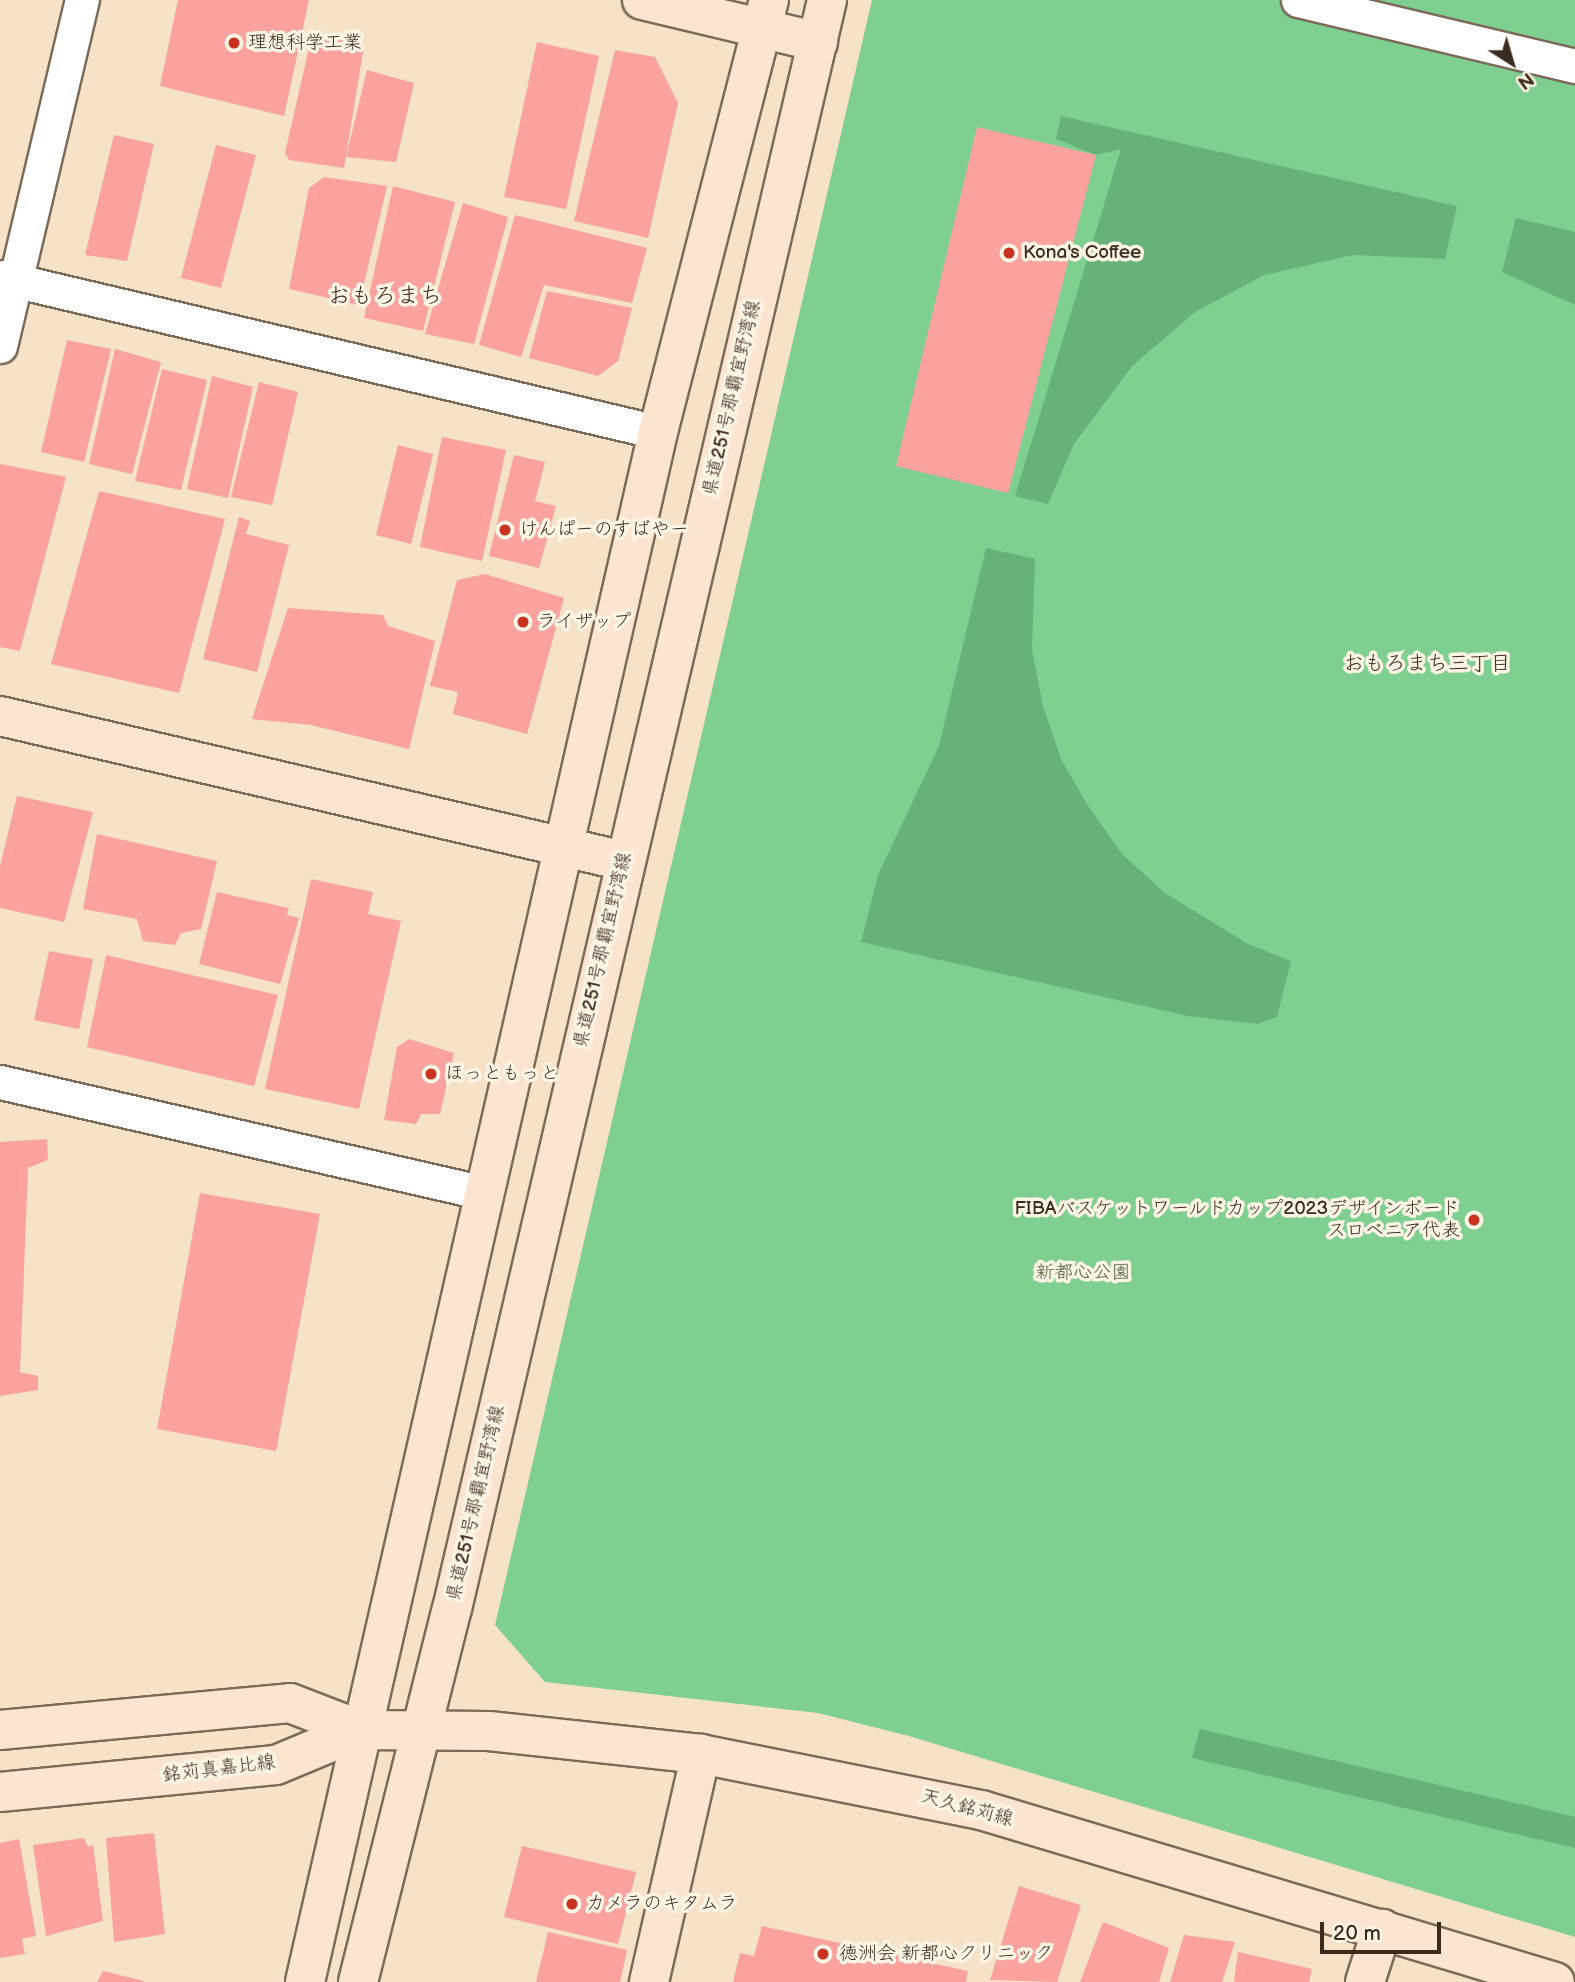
<!DOCTYPE html>
<meta charset="utf-8">
<style>
body{margin:0}
#map{position:relative;width:1575px;height:1982px;overflow:hidden;background:#f5e2c7;font-family:"Balsamiq Sans","Klee One",sans-serif}
div>[style]{position:absolute}
.green>*{inset:0;background:#7fcf90}
.forest>*{inset:0;background:#67b27a}
.building>*{inset:0;background:#fba29e}
.roads{filter:drop-shadow(2px 0 #7c6a59) drop-shadow(-2px 0 #7c6a59) drop-shadow(0 2px #7c6a59) drop-shadow(0 -2px #7c6a59)}
.street>*{height:33px;margin:-16.5px;padding:0 16.5px;transform-origin:16.5px;border-radius:16.5px;background:#fff}
.secondary>*{height:38px;margin:-19px;padding:0 19px;transform-origin:19px;border-radius:19px;background:#fce5d0}
.dots>*{width:19px;height:19px;translate:-50% -50%;box-sizing:border-box;border:4px solid #fcf5e5;border-radius:50%}
span{translate:-50% -50%;white-space:nowrap;text-align:center;line-height:1.15;-webkit-text-stroke:7px #fcf5e5;paint-order:stroke}
.poi-label{font-size:19px;color:#3b2a1e}
.left{translate:0 -50%;text-align:left}
.right{translate:-100% -50%;text-align:right}
.street-label{font-size:19px;color:#3b2a1e}
.park-label{font-size:19px;color:#4f5c40}
.neighbourhood-label{font-size:21px;color:#3b2a1e}
.quarter-label{font-size:23px;color:#3b2a1e}
.north{position:absolute;left:1477px;top:28px;width:70px;height:70px;-webkit-text-stroke:5px #fcf5e5;paint-order:stroke;rotate:143deg;font-size:19px;font-weight:700;line-height:28px;text-align:center;color:#3b2a1e}
.north::after{content:'';display:block;margin:auto;width:24px;height:32px;background:#3b2a1e;clip-path:polygon(50% 0,100% 100%,50% 72%,0 100%)}
.scale{position:absolute;left:1320px;top:1922px;width:121px;height:32px;box-sizing:border-box;border:4px solid #3b2a1e;border-top:0;padding-left:9px;font-size:21px;line-height:24px;white-space:nowrap;color:#3b2a1e;-webkit-text-stroke:5px #fcf5e5;paint-order:stroke}
</style>
<div id="map">
<div class="green">
<i style="clip-path:polygon(872px 0,1575px 0,1575px 1937px,909px 1736px,818px 1713px,545px 1682px,495px 1625px)"></i>
</div>
<div class="forest">
<i style="clip-path:polygon(1061px 116px,1457px 206px,1445px 259px,1353px 255px,1264px 275px,1195px 312px,1132px 366px,1074px 444px,1048px 504px,1015px 496px,1121px 149px,1096px 155px,1056px 139px)"></i>
<i style="clip-path:polygon(1516px 218px,1575px 232px,1575px 305px,1502px 272px)"></i>
<i style="clip-path:polygon(986px 548px,1035px 559px,1032px 649px,1043px 707px,1062px 761px,1089px 807px,1122px 854px,1165px 893px,1248px 944px,1291px 961px,1277px 1017px,1258px 1024px,1188px 1016px,861px 942px,878px 875px,939px 746px)"></i>
<i style="clip-path:polygon(1200px 1729px,1575px 1817px,1575px 1848px,1192px 1758px)"></i>
</div>
<div class="building">
<i style="clip-path:polygon(178px 0,309px 0,284px 116px,160px 86px)"></i>
<i style="clip-path:polygon(313px 30px,364px 46px,344px 168px,289px 160px,285px 153px)"></i>
<i style="clip-path:polygon(537px 42px,599px 56px,566px 209px,504px 197px)"></i>
<i style="clip-path:polygon(615px 50px,655px 57px,678px 103px,648px 238px,574px 221px)"></i>
<i style="clip-path:polygon(367px 70px,414px 83px,396px 162px,346px 157px)"></i>
<i style="clip-path:polygon(977px 127px,1096px 155px,1008px 493px,896px 466px)"></i>
<i style="clip-path:polygon(114px 135px,154px 144px,127px 261px,85px 255px)"></i>
<i style="clip-path:polygon(216px 145px,256px 155px,221px 288px,181px 278px)"></i>
<i style="clip-path:polygon(324px 177px,387px 186px,359px 305px,289px 289px,309px 188px)"></i>
<i style="clip-path:polygon(393px 186px,455px 202px,423px 331px,364px 318px)"></i>
<i style="clip-path:polygon(463px 203px,508px 217px,474px 344px,425px 334px)"></i>
<i style="clip-path:polygon(515px 215px,647px 248px,632px 303px,544px 285px,521px 357px,479px 345px)"></i>
<i style="clip-path:polygon(547px 291px,632px 308px,618px 361px,598px 376px,529px 358px)"></i>
<i style="clip-path:polygon(67px 340px,111px 349px,84px 462px,41px 452px)"></i>
<i style="clip-path:polygon(115px 349px,161px 362px,132px 474px,89px 464px)"></i>
<i style="clip-path:polygon(162px 369px,207px 380px,181px 490px,135px 481px)"></i>
<i style="clip-path:polygon(212px 376px,253px 387px,228px 498px,187px 489px)"></i>
<i style="clip-path:polygon(259px 382px,298px 392px,272px 505px,231px 497px)"></i>
<i style="clip-path:polygon(442px 437px,506px 450px,482px 561px,420px 547px)"></i>
<i style="clip-path:polygon(398px 445px,433px 454px,411px 544px,376px 535px)"></i>
<i style="clip-path:polygon(514px 455px,545px 462px,535px 501px,556px 506px,539px 568px,489px 556px)"></i>
<i style="clip-path:polygon(0 464px,66px 477px,20px 651px,0 647px)"></i>
<i style="clip-path:polygon(99px 491px,225px 519px,179px 693px,51px 664px)"></i>
<i style="clip-path:polygon(239px 517px,250px 521px,246px 534px,289px 545px,257px 672px,203px 659px)"></i>
<i style="clip-path:polygon(485px 574px,564px 598px,527px 734px,453px 714px,458px 692px,430px 686px,457px 580px)"></i>
<i style="clip-path:polygon(288px 608px,383px 615px,388px 626px,435px 641px,409px 749px,311px 725px,252px 719px)"></i>
<i style="clip-path:polygon(17px 796px,93px 812px,64px 922px,0 908px,0 866px)"></i>
<i style="clip-path:polygon(97px 834px,217px 861px,201px 929px,181px 933px,175px 945px,143px 941px,137px 919px,83px 909px)"></i>
<i style="clip-path:polygon(311px 879px,373px 892px,368px 914px,401px 921px,359px 1109px,265px 1089px)"></i>
<i style="clip-path:polygon(217px 892px,289px 908px,287px 915px,299px 918px,280px 984px,199px 964px)"></i>
<i style="clip-path:polygon(49px 951px,93px 959px,79px 1029px,34px 1020px)"></i>
<i style="clip-path:polygon(106px 955px,278px 995px,254px 1086px,87px 1047px)"></i>
<i style="clip-path:polygon(409px 1039px,454px 1053px,440px 1114px,421px 1114px,416px 1124px,384px 1120px,397px 1047px)"></i>
<i style="clip-path:polygon(47px 1139px,48px 1160px,28px 1168px,20px 1372px,38px 1376px,38px 1390px,0 1396px,0 1142px)"></i>
<i style="clip-path:polygon(200px 1193px,320px 1214px,276px 1451px,157px 1429px)"></i>
<i style="clip-path:polygon(154px 1833px,165px 1934px,114px 1942px,106px 1838px)"></i>
<i style="clip-path:polygon(84px 1838px,88px 1847px,93px 1845px,103px 1921px,46px 1936px,33px 1845px)"></i>
<i style="clip-path:polygon(19px 1839px,36px 1936px,22px 1939px,25px 1954px,0 1958px,0 1843px)"></i>
<i style="clip-path:polygon(522px 1846px,636px 1872px,618px 1944px,504px 1917px)"></i>
<i style="clip-path:polygon(1019px 1886px,1081px 1905px,1057px 1982px,990px 1980px)"></i>
<i style="clip-path:polygon(1103px 1922px,1169px 1948px,1159px 1982px,1080px 1982px)"></i>
<i style="clip-path:polygon(762px 1926px,968px 1971px,966px 1982px,733px 1982px,740px 1953px,754px 1956px)"></i>
<i style="clip-path:polygon(548px 1932px,627px 1950px,620px 1982px,536px 1982px)"></i>
<i style="clip-path:polygon(1184px 1935px,1235px 1942px,1222px 1982px,1170px 1982px)"></i>
<i style="clip-path:polygon(1238px 1952px,1312px 1969px,1309px 1982px,1234px 1982px)"></i>
<i style="clip-path:polygon(103px 1971px,144px 1981px,144px 1982px,97px 1982px)"></i>
</div>
<div class="roads">
<div class="street">
<i style="left:1298px;top:0;width:285px;rotate:13.4deg"></i>
<i style="left:0;top:277px;width:676px;rotate:13.26deg"></i>
<i style="left:0;top:346px;width:356px;rotate:-76.7deg"></i>
<i style="left:0;top:1082px;width:497px;rotate:12.9deg"></i>
</div>
<div class="secondary">
<i style="left:642px;top:0;width:181px;rotate:13.4deg"></i>
<i style="left:0;top:716px;width:641px;rotate:13.08deg"></i>
<i style="left:0;top:1730px;width:291px;rotate:-5.3deg"></i>
<i style="left:290px;top:1703px;width:75px;rotate:21.1deg"></i>
<i style="left:0;top:1792px;width:277px;rotate:-5.6deg"></i>
<i style="left:276px;top:1765px;width:91px;rotate:-22.6deg"></i>
<i style="left:360px;top:1730px;width:129px;rotate:0.4deg"></i>
<i style="left:489px;top:1731px;width:213px;rotate:6.2deg"></i>
<i style="left:701px;top:1754px;width:286px;rotate:11.3deg"></i>
<i style="left:981px;top:1810px;width:599px;rotate:16.68deg"></i>
<i style="left:305px;top:1982px;width:1590px;rotate:-77.17deg"></i>
<i style="left:658px;top:432px;width:446px;rotate:-75.6deg"></i>
<i style="left:358px;top:1982px;width:385px;rotate:-75.9deg"></i>
<i style="left:452px;top:1609px;width:1652px;rotate:-76.88deg"></i>
<i style="left:649px;top:1982px;width:234px;rotate:-77.2deg"></i>
<i style="left:1365px;top:1982px;width:56px;rotate:-72.2deg"></i>
</div>
</div>
<div class="dots">
<i style="left:234px;top:43px;background:#c8321e"></i>
<i style="left:1009px;top:253px;background:#c8321e"></i>
<i style="left:505px;top:530px;background:#c8321e"></i>
<i style="left:523px;top:622px;background:#c8321e"></i>
<i style="left:431px;top:1074px;background:#c8321e"></i>
<i style="left:1474px;top:1220px;background:#c8321e"></i>
<i style="left:572px;top:1904px;background:#c8321e"></i>
<i style="left:823px;top:1954px;background:#c8321e"></i>
</div>
<div class="poi-label">
<span class="left" style="left:248px;top:43px">理想科学工業</span>
<span class="left" style="left:1023px;top:253px">Kona's Coffee</span>
<span class="left" style="left:519px;top:530px">けんぱーのすばやー</span>
<span class="left" style="left:537px;top:622px">ライザップ</span>
<span class="left" style="left:445px;top:1074px">ほっともっと</span>
<span class="right" style="left:1460px;top:1220px">FIBAバスケットワールドカップ2023デザインボード<br>スロベニア代表</span>
<span class="left" style="left:586px;top:1904px">カメラのキタムラ</span>
<span class="left" style="left:839px;top:1954px">徳洲会 新都心クリニック</span>
</div>
<div class="street-label">
<span style="left:732px;top:398px;rotate:-77deg">県道251号那覇宜野湾線</span>
<span style="left:603px;top:950px;rotate:-77deg">県道251号那覇宜野湾線</span>
<span style="left:476px;top:1503px;rotate:-77deg">県道251号那覇宜野湾線</span>
<span style="left:219px;top:1769px;rotate:-7deg">銘苅真嘉比線</span>
<span style="left:967px;top:1808px;rotate:15deg">天久銘苅線</span>
</div>
<div class="park-label">
<span style="left:1083px;top:1273px">新都心公園</span>
</div>
<div class="neighbourhood-label">
<span style="left:1427px;top:664px">おもろまち三丁目</span>
</div>
<div class="quarter-label">
<span style="left:385px;top:296px">おもろまち</span>
</div>
<div class="north">N</div>
<div class="scale">20 m</div>
</div>
